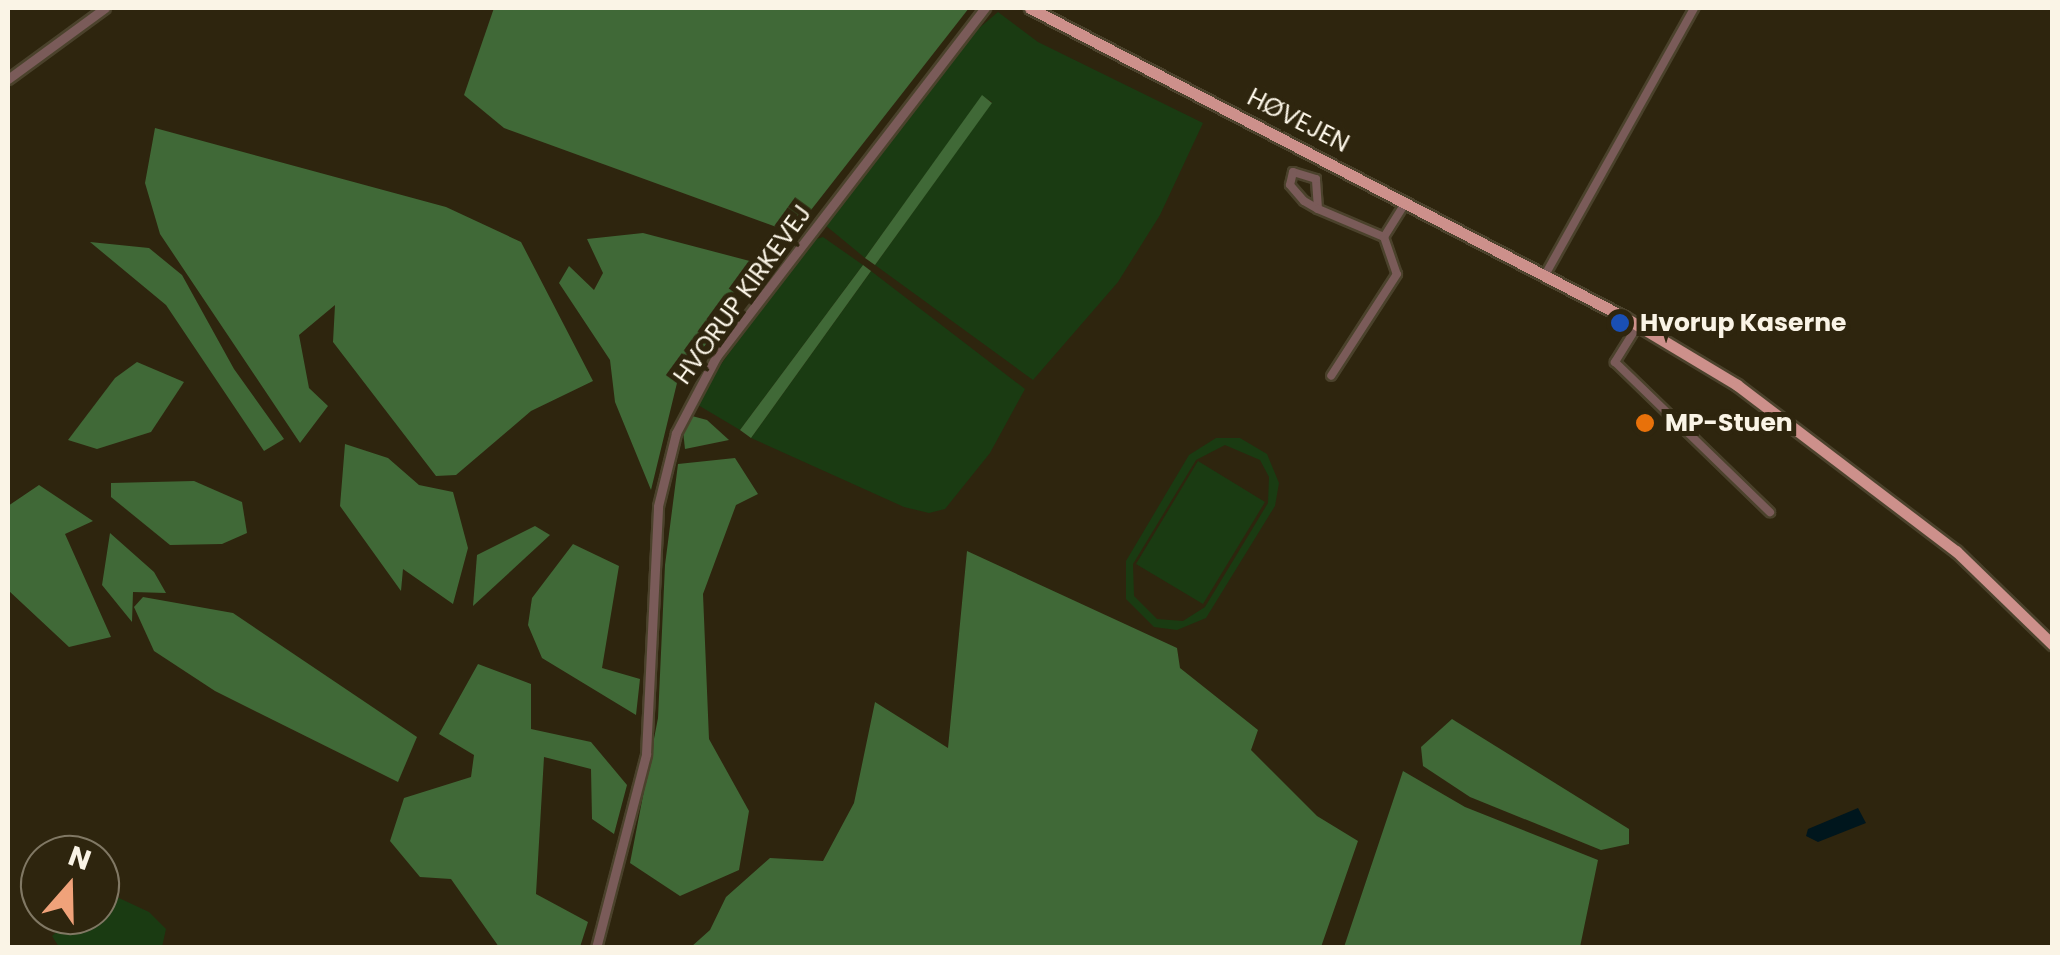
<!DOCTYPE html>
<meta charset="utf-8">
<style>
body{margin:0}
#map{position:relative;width:2060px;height:955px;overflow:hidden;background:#2e250e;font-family:Poppins,sans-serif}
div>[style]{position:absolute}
.green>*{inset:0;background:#1a3b12}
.forest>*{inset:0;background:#406937}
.water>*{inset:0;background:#00161d}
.roads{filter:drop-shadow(2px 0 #4b422c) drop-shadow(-2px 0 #4b422c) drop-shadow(0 2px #4b422c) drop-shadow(0 -2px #4b422c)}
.minor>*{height:8px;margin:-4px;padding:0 4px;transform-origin:4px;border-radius:4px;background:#7a5b59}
.tertiary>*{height:9px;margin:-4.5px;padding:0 4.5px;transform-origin:4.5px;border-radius:4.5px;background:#7a5b59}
.primary>*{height:11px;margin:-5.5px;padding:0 5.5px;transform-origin:5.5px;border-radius:5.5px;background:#cd908b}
.dots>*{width:28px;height:28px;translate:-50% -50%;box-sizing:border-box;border:5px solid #2e250e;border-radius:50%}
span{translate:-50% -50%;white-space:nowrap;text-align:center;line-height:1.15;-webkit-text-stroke:10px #2e250e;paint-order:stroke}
.street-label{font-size:25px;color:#faf4e6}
.poi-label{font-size:25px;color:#faf4e6;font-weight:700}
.left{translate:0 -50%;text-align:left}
.frame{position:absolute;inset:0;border:10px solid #faf4e6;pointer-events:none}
.north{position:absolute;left:20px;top:835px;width:100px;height:100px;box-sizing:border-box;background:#2e250e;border:2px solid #807864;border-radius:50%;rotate:20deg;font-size:28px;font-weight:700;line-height:40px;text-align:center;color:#faf4e6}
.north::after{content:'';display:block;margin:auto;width:35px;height:45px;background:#f0a27a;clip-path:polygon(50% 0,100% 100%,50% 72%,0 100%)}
</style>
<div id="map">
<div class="green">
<i style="clip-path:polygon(998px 12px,1038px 42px,1203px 123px,1160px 215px,1118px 282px,1033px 380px,875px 265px,992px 102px,982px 96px,865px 258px,825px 225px,971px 35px)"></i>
<i style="clip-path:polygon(823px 237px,863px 265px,740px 430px,698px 405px,698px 396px,810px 241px)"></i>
<i style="clip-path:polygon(871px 271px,1025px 389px,990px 453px,945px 509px,929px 513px,904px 507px,751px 438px)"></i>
<i style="clip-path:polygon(evenodd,1216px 438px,1240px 438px,1267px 454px,1279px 483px,1275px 506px,1206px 618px,1177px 630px,1154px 627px,1126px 599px,1126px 561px,1189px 455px,1216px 438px,1225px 445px,1260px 460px,1269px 477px,1268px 503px,1205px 607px,1183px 621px,1157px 619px,1134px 596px,1133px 564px,1196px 460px,1225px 445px)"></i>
<i style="clip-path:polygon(1198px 461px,1265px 502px,1203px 604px,1136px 564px)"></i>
<i style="clip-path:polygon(104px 891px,149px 912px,166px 929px,162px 947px,59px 947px,52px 936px,76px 915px,100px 915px)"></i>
</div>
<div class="forest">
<i style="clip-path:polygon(494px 8px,969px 8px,793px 233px,504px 128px,464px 95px)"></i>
<i style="clip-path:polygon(982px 95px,992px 103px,875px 265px,865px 258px)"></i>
<i style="clip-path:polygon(155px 128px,446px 207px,521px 242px,593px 381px,531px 411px,456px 475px,436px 476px,333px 342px,335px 305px,299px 335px,309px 388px,328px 406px,300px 443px,160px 234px,145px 183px)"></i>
<i style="clip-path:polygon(643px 233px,765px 265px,677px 383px,651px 490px,615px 402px,610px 360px,559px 283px,569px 266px,594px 290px,603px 273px,587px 239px)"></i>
<i style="clip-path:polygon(90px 242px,149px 248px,182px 275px,234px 369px,284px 439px,264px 451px,166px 305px)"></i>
<i style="clip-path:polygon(863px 265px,871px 271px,751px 438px,740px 430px)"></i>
<i style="clip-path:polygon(137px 362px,184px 382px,151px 432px,97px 449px,68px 440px,115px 378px)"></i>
<i style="clip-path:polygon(692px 416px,707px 420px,729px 440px,685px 449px,683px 431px)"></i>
<i style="clip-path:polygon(345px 444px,388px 458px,419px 485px,453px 492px,468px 548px,453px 604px,403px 569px,401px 591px,340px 506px)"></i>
<i style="clip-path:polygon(735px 458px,758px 494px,736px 505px,703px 594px,709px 739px,749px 811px,739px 870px,680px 896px,630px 863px,658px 718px,665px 565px,678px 464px)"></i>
<i style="clip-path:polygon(194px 481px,242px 502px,247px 533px,222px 544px,170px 545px,111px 497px,111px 483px)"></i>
<i style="clip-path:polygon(39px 485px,93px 521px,65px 534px,111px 637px,69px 647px,8px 590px,8px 506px)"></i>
<i style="clip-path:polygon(535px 526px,550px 535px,473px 606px,477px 555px)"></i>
<i style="clip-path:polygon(110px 533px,154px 572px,166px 593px,133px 592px,132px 622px,102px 585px)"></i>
<i style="clip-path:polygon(573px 544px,619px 566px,602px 668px,640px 679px,636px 715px,542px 658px,528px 625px,532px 598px)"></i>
<i style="clip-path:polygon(967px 551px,1177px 648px,1180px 668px,1258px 730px,1251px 750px,1317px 816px,1358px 841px,1321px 947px,691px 947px,710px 930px,726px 897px,770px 858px,823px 861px,854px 803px,875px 702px,948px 748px)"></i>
<i style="clip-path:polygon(143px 597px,233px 613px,417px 737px,398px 782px,215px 691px,154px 651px,134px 607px)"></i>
<i style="clip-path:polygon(478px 664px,531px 684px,531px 729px,591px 742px,627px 785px,614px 834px,592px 819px,591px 769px,544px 757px,536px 894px,588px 922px,580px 947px,499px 947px,451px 879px,420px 877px,390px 841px,404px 798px,471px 777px,474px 755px,439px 734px)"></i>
<i style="clip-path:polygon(1452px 719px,1629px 829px,1629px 844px,1601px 850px,1470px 797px,1423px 766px,1421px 747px)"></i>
<i style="clip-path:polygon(1403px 771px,1465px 807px,1598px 860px,1580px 947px,1344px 947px)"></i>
</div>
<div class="water">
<i style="clip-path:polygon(1858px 808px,1866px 823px,1818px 842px,1806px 836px,1808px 829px)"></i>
</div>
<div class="roads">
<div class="minor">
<i style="left:1318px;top:209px;width:30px;rotate:-94deg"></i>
<i style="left:1316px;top:179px;width:24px;rotate:-163deg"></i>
<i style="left:1293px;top:172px;width:13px;rotate:103deg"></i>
<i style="left:1290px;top:185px;width:21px;rotate:49deg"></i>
<i style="left:1304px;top:201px;width:16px;rotate:30deg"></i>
<i style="left:1318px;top:209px;width:72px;rotate:23deg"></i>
<i style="left:1384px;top:237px;width:39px;rotate:71deg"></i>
<i style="left:1397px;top:274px;width:121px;rotate:122.9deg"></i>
<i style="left:1384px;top:237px;width:40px;rotate:-58deg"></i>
<i style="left:1545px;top:275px;width:306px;rotate:-60.8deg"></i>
<i style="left:1638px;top:325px;width:44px;rotate:121.9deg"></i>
<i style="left:1615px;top:362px;width:216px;rotate:44.1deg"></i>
</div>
<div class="tertiary">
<i style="left:8px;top:79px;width:120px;rotate:-36.2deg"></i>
<i style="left:596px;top:948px;width:200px;rotate:-75.5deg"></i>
<i style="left:646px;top:754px;width:248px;rotate:-87.2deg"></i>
<i style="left:658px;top:506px;width:75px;rotate:-76.1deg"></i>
<i style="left:676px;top:433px;width:86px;rotate:-62.2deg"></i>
<i style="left:716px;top:357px;width:441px;rotate:-52.4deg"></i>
</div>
<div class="primary">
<i style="left:1030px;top:8px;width:670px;rotate:27.48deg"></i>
<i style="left:1624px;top:317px;width:132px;rotate:31deg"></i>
<i style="left:1737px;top:385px;width:275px;rotate:37.2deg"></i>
<i style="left:1956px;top:551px;width:134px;rotate:44.1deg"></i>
</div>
</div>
<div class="dots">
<i style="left:1620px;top:323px;background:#1a4fb4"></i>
<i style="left:1645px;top:423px;background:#e8710a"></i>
</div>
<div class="street-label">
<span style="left:1298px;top:121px;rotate:27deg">HØVEJEN</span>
<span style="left:743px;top:295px;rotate:-54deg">HVORUP KIRKEVEJ</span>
</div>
<div class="poi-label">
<span class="left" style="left:1640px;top:323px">Hvorup Kaserne</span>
<span class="left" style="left:1665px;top:423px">MP-Stuen</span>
</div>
<div class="frame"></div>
<div class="north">N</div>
</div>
